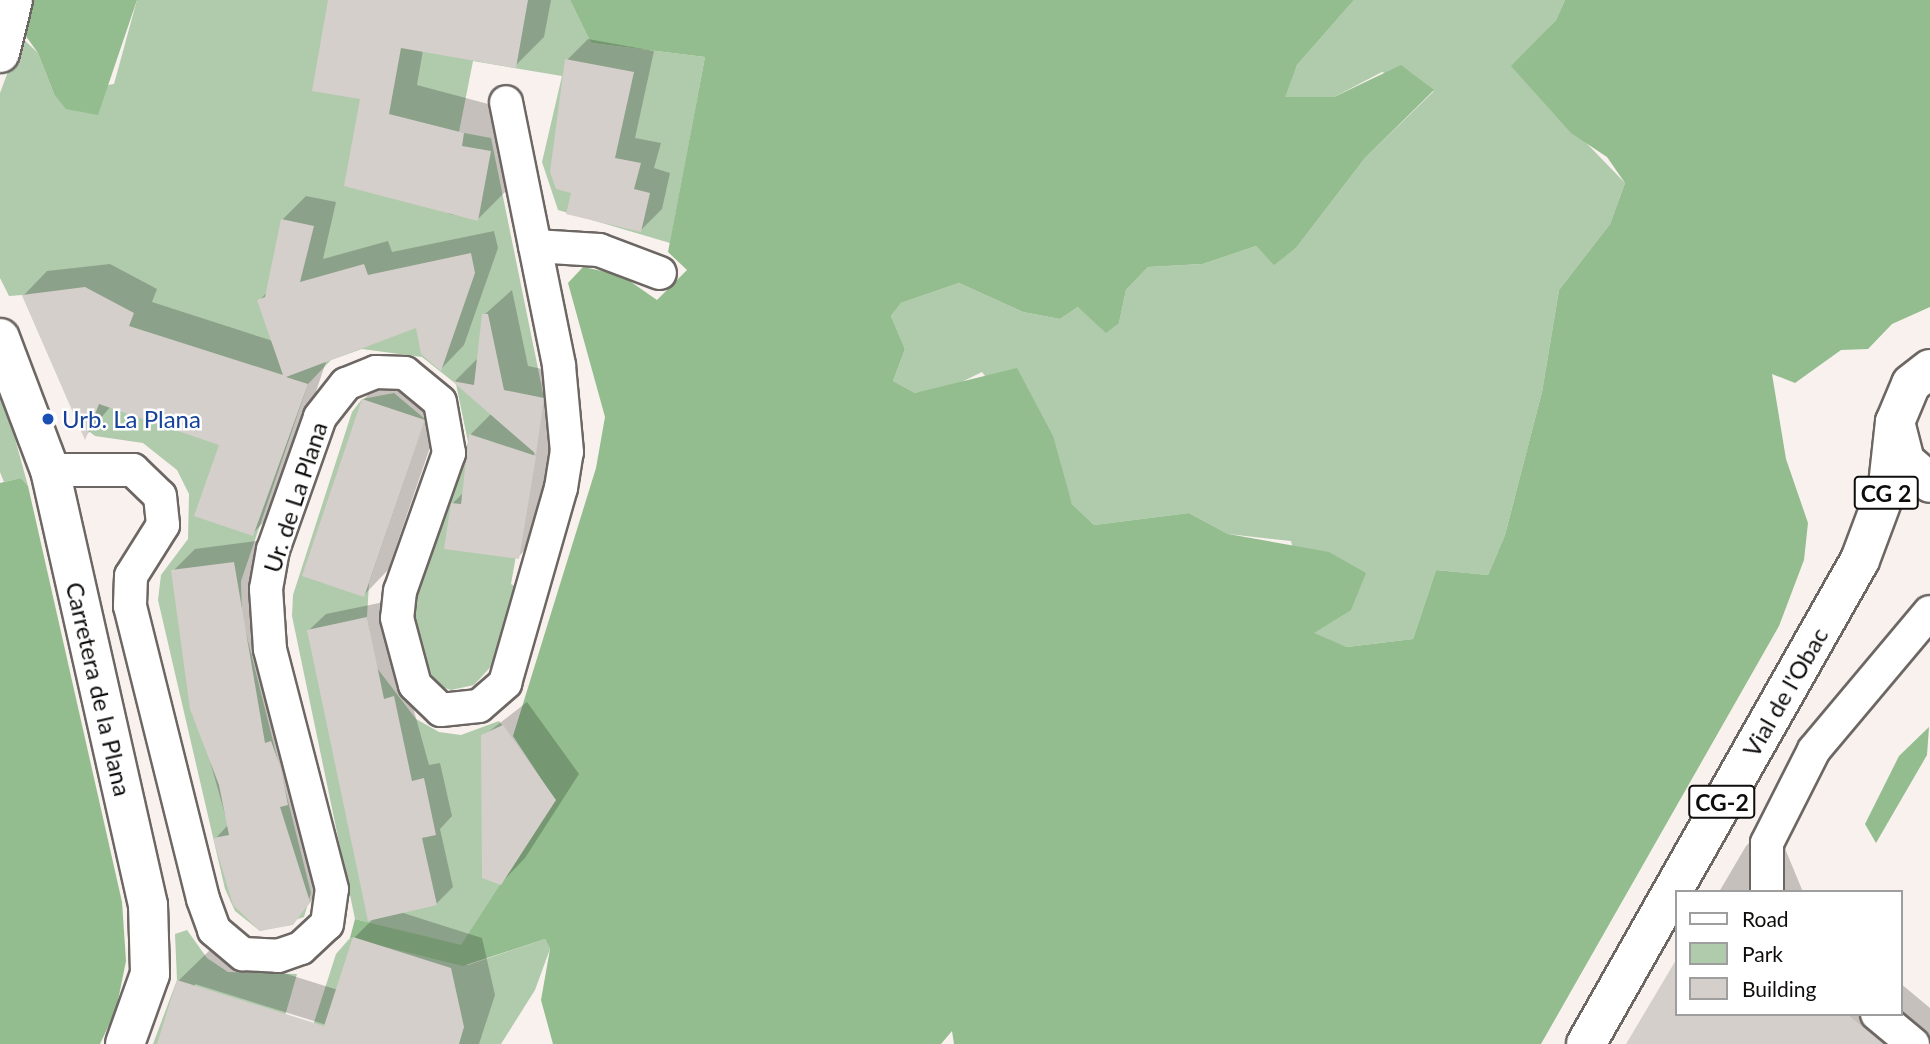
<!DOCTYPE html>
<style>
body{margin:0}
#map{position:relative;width:1930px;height:1044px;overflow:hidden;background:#f8f1ed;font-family:Lato,sans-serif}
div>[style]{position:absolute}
.green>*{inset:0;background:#b0caac}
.forest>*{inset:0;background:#93bd8e}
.shadow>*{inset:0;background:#0003}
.building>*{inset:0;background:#d5cfcb}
.roads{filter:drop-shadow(2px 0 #6d6764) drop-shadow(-2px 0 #6d6764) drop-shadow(0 2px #6d6764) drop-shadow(0 -2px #6d6764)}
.minor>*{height:32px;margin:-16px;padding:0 16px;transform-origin:16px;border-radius:16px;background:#fff}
.secondary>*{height:38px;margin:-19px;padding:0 19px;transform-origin:19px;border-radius:19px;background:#fff}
.trunk>*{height:38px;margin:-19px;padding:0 19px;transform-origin:19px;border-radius:19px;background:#fff}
.dots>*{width:19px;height:19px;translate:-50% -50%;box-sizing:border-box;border:4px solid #fff;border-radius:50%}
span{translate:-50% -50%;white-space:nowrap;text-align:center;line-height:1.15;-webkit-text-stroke:5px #fff;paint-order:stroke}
.shield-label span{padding:2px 5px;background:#fff;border:2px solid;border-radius:5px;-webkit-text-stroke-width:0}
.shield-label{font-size:23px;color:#0f0d0c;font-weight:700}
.transit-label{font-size:24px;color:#164399}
.left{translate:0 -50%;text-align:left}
.street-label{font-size:24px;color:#0f0d0c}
.legend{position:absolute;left:1675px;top:890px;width:228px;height:126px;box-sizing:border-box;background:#fff;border:2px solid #9f9e9e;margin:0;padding:9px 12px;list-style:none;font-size:21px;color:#0f0d0c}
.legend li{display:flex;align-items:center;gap:14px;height:35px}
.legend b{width:35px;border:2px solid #9f9e9e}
</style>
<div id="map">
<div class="green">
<i style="clip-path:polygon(137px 0,570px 0,591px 43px,705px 57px,670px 243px,558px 210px,542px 162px,562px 76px,473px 61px,459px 132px,491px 138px,544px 398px,511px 584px,516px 587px,495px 662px,474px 685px,451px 690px,436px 685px,409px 620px,468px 442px,456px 384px,422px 357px,362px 349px,331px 360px,308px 384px,241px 581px,242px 617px,311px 893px,304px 917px,260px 931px,235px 911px,225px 889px,158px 600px,161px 575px,188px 539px,189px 494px,177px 470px,143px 443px,95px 436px,78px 423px,22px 295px,9px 296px,0 278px,0 93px,21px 37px,38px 53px,54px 94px,114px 84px)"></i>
<i style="clip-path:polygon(1354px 0,1565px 0,1556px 20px,1512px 66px,1625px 183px,1610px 224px,1559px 290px,1542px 392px,1505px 535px,1488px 575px,1436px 570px,1413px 639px,1347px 647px,1314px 634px,1291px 541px,1228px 534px,1189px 513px,1094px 525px,1072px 504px,1064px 480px,982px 372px,943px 391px,915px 393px,893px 381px,905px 349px,891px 316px,901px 303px,959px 283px,1023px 312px,1060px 319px,1078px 307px,1119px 323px,1126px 290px,1148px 267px,1203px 264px,1256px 246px,1274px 264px,1296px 248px,1365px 158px,1434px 91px,1382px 72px,1334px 97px,1284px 97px,1297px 65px)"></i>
<i style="clip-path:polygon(0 392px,8px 413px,28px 486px,21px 478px,4px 482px,0 472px)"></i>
<i style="clip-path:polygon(394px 393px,425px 419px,369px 583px,367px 617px,377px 668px,416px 719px,439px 732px,461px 735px,499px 721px,556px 800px,461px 946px,355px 919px,292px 616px,293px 595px,352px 412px,362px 399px)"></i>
<i style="clip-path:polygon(187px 930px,207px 958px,228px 972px,297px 974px,277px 1044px,153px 1044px,177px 980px,175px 934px)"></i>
<i style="clip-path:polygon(350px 938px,468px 965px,545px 939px,550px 949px,535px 990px,501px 1044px,307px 1044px,336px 954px)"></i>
</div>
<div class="forest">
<i style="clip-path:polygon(0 0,137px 0,98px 115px,66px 109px,54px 94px,38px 53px)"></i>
<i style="clip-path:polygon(570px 0,1354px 0,1297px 65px,1285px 97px,1334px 97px,1401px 65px,1434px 90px,1365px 158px,1296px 248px,1274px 265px,1256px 246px,1203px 264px,1148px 267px,1126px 290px,1119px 323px,1106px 333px,1078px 307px,1060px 319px,1023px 312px,959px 283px,901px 303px,891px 316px,905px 349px,893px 381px,915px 393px,1017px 368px,1053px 436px,1072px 504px,1094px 525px,1189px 513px,1228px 534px,1329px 552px,1366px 573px,1351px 610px,1314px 633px,1347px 647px,1413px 639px,1436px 570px,1488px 575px,1505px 535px,1542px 392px,1559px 290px,1610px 224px,1625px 183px,1607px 157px,1571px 133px,1511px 66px,1556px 20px,1565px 0,1930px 0,1930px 307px,1892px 324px,1868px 349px,1841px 350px,1795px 383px,1772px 374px,1786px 459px,1808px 523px,1804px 560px,1779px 626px,1541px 1044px,954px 1044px,952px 1031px,941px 1044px,553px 1044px,541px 1000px,550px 949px,545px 939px,463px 966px,350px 938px,355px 919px,461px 945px,555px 800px,513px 736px,596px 468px,605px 417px,568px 283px,583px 267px,621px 275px,657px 300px,687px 270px,668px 252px,705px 57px,591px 43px)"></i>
<i style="clip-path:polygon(21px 478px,28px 486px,122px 902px,126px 961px,116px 1010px,100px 1044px,0 1044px,0 483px)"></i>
<i style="clip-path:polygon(1929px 727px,1927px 755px,1876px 843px,1865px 824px,1899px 756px)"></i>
</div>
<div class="shadow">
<i style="clip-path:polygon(330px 0,551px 0,544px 37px,515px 66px,423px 50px,417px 85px,492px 105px,490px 118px,519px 123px,506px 191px,478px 219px,449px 214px,362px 98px)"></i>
<i style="clip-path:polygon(588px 39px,654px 51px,635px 138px,661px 143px,654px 168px,670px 173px,662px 209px,641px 230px,573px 192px,567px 60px)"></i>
<i style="clip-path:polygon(306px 196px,336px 202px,323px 259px,388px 241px,392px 252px,494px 231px,498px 248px,464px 345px,441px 369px,417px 326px,327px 359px,276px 510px,252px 534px,221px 444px,111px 406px,85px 437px,24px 295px,47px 271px,110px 264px,157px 289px,152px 302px,273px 341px,259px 301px,268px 291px,282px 220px)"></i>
<i style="clip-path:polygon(512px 290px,528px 366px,567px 374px,542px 533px,518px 557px,452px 504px,464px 492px,471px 434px,492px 413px,455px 381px,479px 357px,484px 315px)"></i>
<i style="clip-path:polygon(388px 375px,448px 395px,388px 570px,364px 595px,304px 575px,364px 399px)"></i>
<i style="clip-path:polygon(256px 541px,286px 722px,331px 879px,292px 923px,215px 839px,228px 825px,195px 708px,173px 571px,195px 549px)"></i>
<i style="clip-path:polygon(evenodd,384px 602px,429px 765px,440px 763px,452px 816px,440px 829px,453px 887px,436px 904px,400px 912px,482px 938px,495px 995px,479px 1044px,159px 1044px,178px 981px,210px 950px,338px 990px,354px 938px,375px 917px,309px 630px,326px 614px,384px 602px,195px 984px,333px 1027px,332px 1030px,195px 988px,195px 984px)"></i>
<i style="clip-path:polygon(527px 702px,579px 774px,525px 858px,501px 883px,483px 736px)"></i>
<i style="clip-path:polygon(1784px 808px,1786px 851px,1803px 892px,1719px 892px,1746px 846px)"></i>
<i style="clip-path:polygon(1676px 963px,1676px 1014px,1900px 1014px,1900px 983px,1930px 1008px,1930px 1044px,1629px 1044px)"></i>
</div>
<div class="building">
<i style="clip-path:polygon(328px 0,528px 0,516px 68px,401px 48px,389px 114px,464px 133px,462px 146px,491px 151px,478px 221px,344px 186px,360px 99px,312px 91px)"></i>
<i style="clip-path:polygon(565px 59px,634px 72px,615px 158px,641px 163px,634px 189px,650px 193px,641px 232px,566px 214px,571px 193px,556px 189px,550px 172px)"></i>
<i style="clip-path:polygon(281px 219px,314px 226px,300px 282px,364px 264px,368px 275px,471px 253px,475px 273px,441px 371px,421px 354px,416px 328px,286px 377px,308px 384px,253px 536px,194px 516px,219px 445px,99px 404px,85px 440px,22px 295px,85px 287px,134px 313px,129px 326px,283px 375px,257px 300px,265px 297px)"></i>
<i style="clip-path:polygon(482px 314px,488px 314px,504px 390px,544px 398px,536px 454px,452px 381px,474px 385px)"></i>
<i style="clip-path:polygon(362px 399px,425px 420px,364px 597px,302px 576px)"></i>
<i style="clip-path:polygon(469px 434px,536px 456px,519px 559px,444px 549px,451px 503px,461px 504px)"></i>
<i style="clip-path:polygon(234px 562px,265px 743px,271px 741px,281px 769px,288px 805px,280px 807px,310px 902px,293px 925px,260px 931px,233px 905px,213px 838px,229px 835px,219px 785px,190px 709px,171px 570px)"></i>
<i style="clip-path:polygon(367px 617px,384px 699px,394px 696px,412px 781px,424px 778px,436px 835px,422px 838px,437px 905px,368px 921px,307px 630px)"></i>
<i style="clip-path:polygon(503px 725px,556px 800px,501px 885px,482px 878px,481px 735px)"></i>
<i style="clip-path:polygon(353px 937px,451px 968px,464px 1027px,459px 1044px,157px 1044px,177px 980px,324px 1026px)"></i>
<i style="clip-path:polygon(1676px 960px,1676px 1014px,1847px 1014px,1883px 1044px,1626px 1044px)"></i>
</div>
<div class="roads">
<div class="minor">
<i style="left:535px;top:246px;width:64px;rotate:3.6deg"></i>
<i style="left:599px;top:250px;width:65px;rotate:20.7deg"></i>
<i style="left:50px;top:470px;width:83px"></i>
<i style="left:133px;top:470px;width:37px;rotate:44deg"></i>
<i style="left:160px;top:496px;width:29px;rotate:84deg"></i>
<i style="left:163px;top:525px;width:60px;rotate:122.1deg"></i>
<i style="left:131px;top:576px;width:30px;rotate:92deg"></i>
<i style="left:130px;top:606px;width:302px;rotate:76deg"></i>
<i style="left:203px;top:899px;width:33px;rotate:70deg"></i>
<i style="left:214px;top:930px;width:38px;rotate:40deg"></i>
<i style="left:243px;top:954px;width:35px;rotate:3deg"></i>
<i style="left:278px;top:956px;width:24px;rotate:-19deg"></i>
<i style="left:301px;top:948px;width:35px;rotate:-43deg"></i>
<i style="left:327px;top:924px;width:35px;rotate:-82deg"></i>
<i style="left:332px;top:889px;width:248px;rotate:-104.5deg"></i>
<i style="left:270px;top:649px;width:60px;rotate:-93.8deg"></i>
<i style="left:266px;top:589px;width:40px;rotate:-80deg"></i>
<i style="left:273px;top:550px;width:141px;rotate:-70.5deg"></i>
<i style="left:320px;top:417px;width:42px;rotate:-51.8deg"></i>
<i style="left:346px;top:384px;width:32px;rotate:-22deg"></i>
<i style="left:376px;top:372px;width:29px;rotate:2deg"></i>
<i style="left:405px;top:373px;width:45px;rotate:39.6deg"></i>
<i style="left:440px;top:402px;width:52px;rotate:80deg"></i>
<i style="left:449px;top:453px;width:146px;rotate:109.5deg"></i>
<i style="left:400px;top:591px;width:27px;rotate:96deg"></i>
<i style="left:397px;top:618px;width:69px;rotate:75deg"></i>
<i style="left:415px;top:685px;width:36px;rotate:44deg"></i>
<i style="left:441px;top:710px;width:38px;rotate:-6deg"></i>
<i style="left:479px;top:706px;width:35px;rotate:-41deg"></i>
<i style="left:505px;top:683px;width:203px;rotate:-74deg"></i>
<i style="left:561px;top:488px;width:36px;rotate:-81deg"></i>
<i style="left:567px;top:452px;width:87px;rotate:-95.3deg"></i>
<i style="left:559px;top:365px;width:268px;rotate:-101.4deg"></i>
<i style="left:1767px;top:892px;width:49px;rotate:-90deg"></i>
<i style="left:1767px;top:843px;width:104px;rotate:-63.2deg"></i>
<i style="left:1814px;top:750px;width:180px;rotate:-50deg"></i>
<i style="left:1877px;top:1014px;width:47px;rotate:39.8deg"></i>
</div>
<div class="secondary">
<i style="left:0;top:53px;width:55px;rotate:-76.2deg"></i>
<i style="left:0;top:338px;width:141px;rotate:69.3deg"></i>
<i style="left:50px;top:470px;width:446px;rotate:77.3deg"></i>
<i style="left:148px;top:905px;width:69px;rotate:88.3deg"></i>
<i style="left:150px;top:974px;width:74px;rotate:109.7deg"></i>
</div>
<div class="trunk">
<i style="left:1930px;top:369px;width:24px;rotate:142deg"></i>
<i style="left:1911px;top:384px;width:41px;rotate:112.8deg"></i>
<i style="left:1895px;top:422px;width:40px;rotate:75.6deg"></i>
<i style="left:1905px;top:461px;width:33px;rotate:41deg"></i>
<i style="left:1586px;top:1044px;width:556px;rotate:-60.49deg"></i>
<i style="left:1860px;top:560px;width:80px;rotate:-69.5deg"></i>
<i style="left:1888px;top:485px;width:63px;rotate:-83.7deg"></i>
</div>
</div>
<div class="dots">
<i style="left:48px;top:419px;background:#1a4fb4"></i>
</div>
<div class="shield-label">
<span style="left:1886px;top:493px">CG 2</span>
<span style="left:1722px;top:802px">CG-2</span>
</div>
<div class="transit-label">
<span class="left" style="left:62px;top:419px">Urb. La Plana</span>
</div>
<div class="street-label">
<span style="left:295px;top:497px;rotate:-72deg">Ur. de La Plana</span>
<span style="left:99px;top:689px;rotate:77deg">Carretera de la Plana</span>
<span style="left:1785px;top:692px;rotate:-60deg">Vial de l'Obac</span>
</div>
<ul class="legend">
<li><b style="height:9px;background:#fff"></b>Road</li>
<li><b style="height:19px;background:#b0caac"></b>Park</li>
<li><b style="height:19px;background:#d5cfcb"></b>Building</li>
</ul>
</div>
